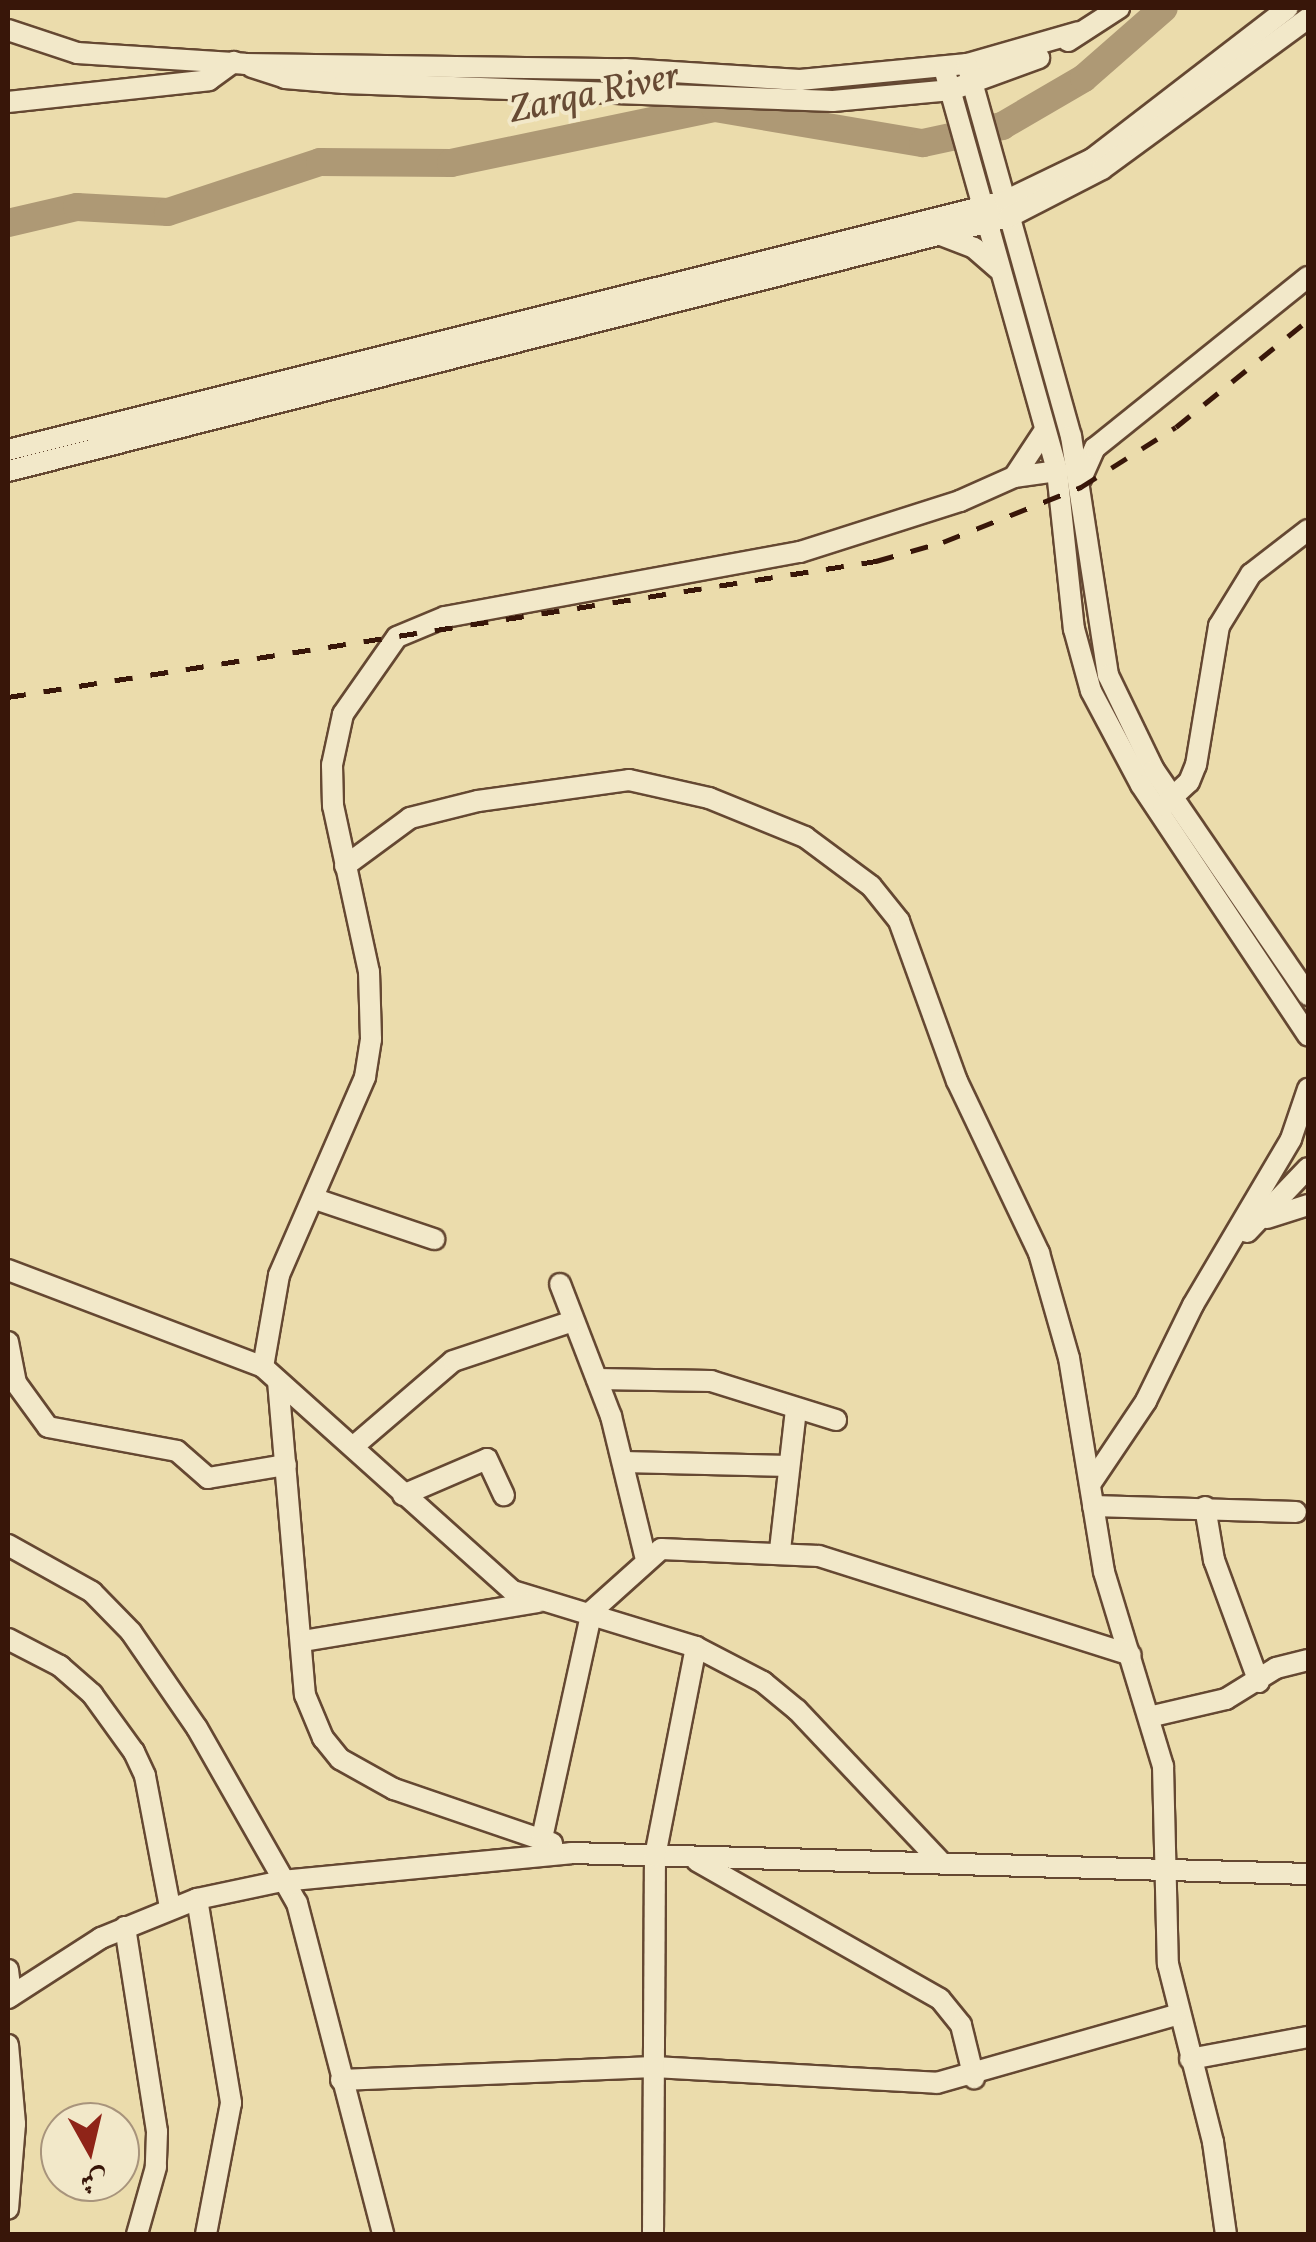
<!DOCTYPE html>
<meta charset="utf-8">
<style>
body{margin:0}
#map{position:relative;width:1316px;height:2242px;overflow:hidden;background:#ebdcac;font-family:Vollkorn,Amiri,serif}
div>[style]{position:absolute}
.river>*{height:28px;margin:-14px;padding:0 14px;transform-origin:14px;border-radius:14px;background:#ae9975}
.roads{filter:drop-shadow(2px 0 #654832) drop-shadow(-2px 0 #654832) drop-shadow(0 2px #654832) drop-shadow(0 -2px #654832)}
.minor>*{height:20px;margin:-10px;padding:0 10px;transform-origin:10px;border-radius:10px;background:#f2e8c9}
.rail>*{height:5px;margin-top:-2.5px;transform-origin:0;background:repeating-linear-gradient(90deg,#381609 0 18px,transparent 0 36px)}
span{translate:-50% -50%;white-space:nowrap;text-align:center;line-height:1.15;-webkit-text-stroke:8px #f2e8c9;paint-order:stroke}
.water-label{font-size:38px;color:#674a34;font-style:italic}
.frame{position:absolute;inset:0;border:10px solid #381609;pointer-events:none}
.north{position:absolute;left:40px;top:2102px;width:100px;height:100px;box-sizing:border-box;background:#f2e8c9;border:2px solid #a8947c;border-radius:50%;rotate:172deg;font-size:28px;font-weight:700;line-height:40px;text-align:center;color:#381609}
.north::after{content:'';display:block;margin:auto;width:35px;height:45px;background:#8f2418;clip-path:polygon(50% 0,100% 100%,50% 72%,0 100%)}
</style>
<div id="map">
<div class="river">
<i style="left:8px;top:223px;width:71px;rotate:-13.1deg"></i>
<i style="left:77px;top:207px;width:91px;rotate:3.1deg"></i>
<i style="left:168px;top:212px;width:160px;rotate:-18.2deg"></i>
<i style="left:320px;top:162px;width:131px;rotate:0.4deg"></i>
<i style="left:451px;top:163px;width:270px;rotate:-11.8deg"></i>
<i style="left:715px;top:108px;width:211px;rotate:9.6deg"></i>
<i style="left:923px;top:143px;width:81px;rotate:-12.1deg"></i>
<i style="left:1002px;top:126px;width:95px;rotate:-30.3deg"></i>
<i style="left:1084px;top:78px;width:106px;rotate:-41.2deg"></i>
</div>
<div class="roads">
<div class="minor">
<i style="left:8px;top:30px;width:73px;rotate:18.4deg"></i>
<i style="left:77px;top:53px;width:168px;rotate:3.7deg"></i>
<i style="left:245px;top:64px;width:380px;rotate:0.8deg"></i>
<i style="left:625px;top:69px;width:175px;rotate:3.6deg"></i>
<i style="left:800px;top:80px;width:168px;rotate:-5.5deg"></i>
<i style="left:967px;top:64px;width:116px;rotate:-15.9deg"></i>
<i style="left:1068px;top:41px;width:61px;rotate:-32.9deg"></i>
<i style="left:967px;top:64px;width:386px;rotate:74.4deg"></i>
<i style="left:1071px;top:436px;width:242px;rotate:81.2deg"></i>
<i style="left:1108px;top:675px;width:106px;rotate:64.2deg"></i>
<i style="left:1154px;top:770px;width:273px;rotate:55.6deg"></i>
<i style="left:252px;top:67px;width:35px;rotate:18deg"></i>
<i style="left:285px;top:78px;width:59px;rotate:4.8deg"></i>
<i style="left:344px;top:83px;width:489px;rotate:2.1deg"></i>
<i style="left:833px;top:101px;width:119px;rotate:-5.3deg"></i>
<i style="left:951px;top:90px;width:94px;rotate:-20deg"></i>
<i style="left:944px;top:68px;width:419px;rotate:74.3deg"></i>
<i style="left:1057px;top:471px;width:159px;rotate:83.9deg"></i>
<i style="left:1074px;top:629px;width:64px;rotate:74.7deg"></i>
<i style="left:1091px;top:691px;width:106px;rotate:62deg"></i>
<i style="left:1141px;top:785px;width:301px;rotate:56.3deg"></i>
<i style="left:8px;top:102px;width:202px;rotate:-6.2deg"></i>
<i style="left:209px;top:80px;width:31px;rotate:-36deg"></i>
<i style="left:938px;top:234px;width:39px;rotate:21deg"></i>
<i style="left:974px;top:248px;width:32px;rotate:41deg"></i>
<i style="left:8px;top:450px;width:1028px;rotate:-14.02deg"></i>
<i style="left:1005px;top:201px;width:97px;rotate:-25.8deg"></i>
<i style="left:1092px;top:159px;width:247px;rotate:-37.6deg"></i>
<i style="left:8px;top:471px;width:1033px;rotate:-14.24deg"></i>
<i style="left:1009px;top:217px;width:105px;rotate:-27.3deg"></i>
<i style="left:1102px;top:169px;width:255px;rotate:-36.2deg"></i>
<i style="left:1014px;top:477px;width:56px;rotate:-56.6deg"></i>
<i style="left:1081px;top:479px;width:34px;rotate:-66deg"></i>
<i style="left:1095px;top:448px;width:273px;rotate:-38.8deg"></i>
<i style="left:1163px;top:806px;width:35px;rotate:-43deg"></i>
<i style="left:1189px;top:782px;width:18px;rotate:-68deg"></i>
<i style="left:1196px;top:765px;width:141px;rotate:-80.6deg"></i>
<i style="left:1219px;top:626px;width:61px;rotate:-58.4deg"></i>
<i style="left:1251px;top:574px;width:72px;rotate:-37.7deg"></i>
<i style="left:345px;top:866px;width:81px;rotate:-36.4deg"></i>
<i style="left:410px;top:818px;width:70px;rotate:-14deg"></i>
<i style="left:478px;top:801px;width:152px;rotate:-7.9deg"></i>
<i style="left:629px;top:780px;width:82px;rotate:12.7deg"></i>
<i style="left:709px;top:798px;width:104px;rotate:22.1deg"></i>
<i style="left:805px;top:837px;width:82px;rotate:36.6deg"></i>
<i style="left:871px;top:886px;width:45px;rotate:51.3deg"></i>
<i style="left:899px;top:921px;width:170px;rotate:70.1deg"></i>
<i style="left:957px;top:1081px;width:191px;rotate:64.5deg"></i>
<i style="left:1039px;top:1253px;width:109px;rotate:74.1deg"></i>
<i style="left:1069px;top:1358px;width:217px;rotate:80.7deg"></i>
<i style="left:1104px;top:1572px;width:203px;rotate:73.1deg"></i>
<i style="left:1163px;top:1766px;width:198px;rotate:88.6deg"></i>
<i style="left:1168px;top:1964px;width:184px;rotate:75.8deg"></i>
<i style="left:1213px;top:2142px;width:93px;rotate:82deg"></i>
<i style="left:315px;top:1199px;width:126px;rotate:18.6deg"></i>
<i style="left:1267px;top:1218px;width:43px;rotate:-17.6deg"></i>
<i style="left:1247px;top:1232px;width:88px;rotate:-46.4deg"></i>
<i style="left:8px;top:1270px;width:273px;rotate:20.8deg"></i>
<i style="left:263px;top:1367px;width:336px;rotate:41.9deg"></i>
<i style="left:513px;top:1591px;width:191px;rotate:17deg"></i>
<i style="left:696px;top:1647px;width:76px;rotate:27.6deg"></i>
<i style="left:763px;top:1682px;width:44px;rotate:39.5deg"></i>
<i style="left:797px;top:1710px;width:208px;rotate:46.6deg"></i>
<i style="left:560px;top:1284px;width:142px;rotate:68.9deg"></i>
<i style="left:611px;top:1416px;width:144px;rotate:76.3deg"></i>
<i style="left:8px;top:1342px;width:42px;rotate:79deg"></i>
<i style="left:16px;top:1383px;width:54px;rotate:54deg"></i>
<i style="left:48px;top:1427px;width:131px;rotate:10.5deg"></i>
<i style="left:177px;top:1451px;width:41px;rotate:41.1deg"></i>
<i style="left:208px;top:1478px;width:79px;rotate:-9.5deg"></i>
<i style="left:263px;top:1367px;width:93px;rotate:-80.1deg"></i>
<i style="left:279px;top:1275px;width:216px;rotate:-66.5deg"></i>
<i style="left:365px;top:1077px;width:38px;rotate:-81deg"></i>
<i style="left:371px;top:1039px;width:67px;rotate:-91.7deg"></i>
<i style="left:369px;top:972px;width:170px;rotate:-102.2deg"></i>
<i style="left:333px;top:806px;width:41px;rotate:-91.4deg"></i>
<i style="left:332px;top:765px;width:52px;rotate:-77.8deg"></i>
<i style="left:343px;top:714px;width:94px;rotate:-55deg"></i>
<i style="left:397px;top:637px;width:52px;rotate:-22.6deg"></i>
<i style="left:445px;top:617px;width:361px;rotate:-10.4deg"></i>
<i style="left:800px;top:552px;width:168px;rotate:-17.7deg"></i>
<i style="left:960px;top:501px;width:59px;rotate:-24deg"></i>
<i style="left:1014px;top:477px;width:43px;rotate:-7.9deg"></i>
<i style="left:597px;top:1379px;width:114px;rotate:1deg"></i>
<i style="left:711px;top:1381px;width:131px;rotate:17.3deg"></i>
<i style="left:278px;top:1381px;width:315px;rotate:85.1deg"></i>
<i style="left:305px;top:1695px;width:47px;rotate:67.3deg"></i>
<i style="left:323px;top:1738px;width:27px;rotate:51deg"></i>
<i style="left:340px;top:1759px;width:62px;rotate:29.1deg"></i>
<i style="left:394px;top:1789px;width:167px;rotate:18.9deg"></i>
<i style="left:354px;top:1446px;width:130px;rotate:-40.6deg"></i>
<i style="left:453px;top:1361px;width:126px;rotate:-18.4deg"></i>
<i style="left:623px;top:1462px;width:166px;rotate:1.4deg"></i>
<i style="left:1091px;top:1483px;width:99px;rotate:-56.1deg"></i>
<i style="left:1146px;top:1401px;width:107px;rotate:-63.9deg"></i>
<i style="left:1193px;top:1305px;width:193px;rotate:-59.4deg"></i>
<i style="left:1291px;top:1139px;width:53px;rotate:-71.2deg"></i>
<i style="left:403px;top:1495px;width:91px;rotate:-23.2deg"></i>
<i style="left:487px;top:1459px;width:40px;rotate:65deg"></i>
<i style="left:1093px;top:1506px;width:203px;rotate:1.7deg"></i>
<i style="left:1205px;top:1507px;width:54px;rotate:80.4deg"></i>
<i style="left:1214px;top:1560px;width:130px;rotate:69.8deg"></i>
<i style="left:8px;top:1545px;width:96px;rotate:29.2deg"></i>
<i style="left:92px;top:1592px;width:56px;rotate:45.7deg"></i>
<i style="left:131px;top:1632px;width:116px;rotate:55.5deg"></i>
<i style="left:197px;top:1728px;width:202px;rotate:60.3deg"></i>
<i style="left:297px;top:1903px;width:342px;rotate:75.4deg"></i>
<i style="left:780px;top:1550px;width:142px;rotate:-83.5deg"></i>
<i style="left:8px;top:1639px;width:59px;rotate:27.4deg"></i>
<i style="left:60px;top:1666px;width:43px;rotate:41.2deg"></i>
<i style="left:92px;top:1694px;width:72px;rotate:54.1deg"></i>
<i style="left:134px;top:1752px;width:26px;rotate:65deg"></i>
<i style="left:145px;top:1776px;width:133px;rotate:79.2deg"></i>
<i style="left:303px;top:1641px;width:238px;rotate:-9.4deg"></i>
<i style="left:1153px;top:1716px;width:75px;rotate:-13.1deg"></i>
<i style="left:1226px;top:1699px;width:59px;rotate:-31.8deg"></i>
<i style="left:1276px;top:1668px;width:33px;rotate:-14deg"></i>
<i style="left:542px;top:1838px;width:232px;rotate:-77.6deg"></i>
<i style="left:592px;top:1611px;width:93px;rotate:-41.9deg"></i>
<i style="left:661px;top:1549px;width:158px;rotate:2.5deg"></i>
<i style="left:819px;top:1556px;width:327px;rotate:17.6deg"></i>
<i style="left:697px;top:1861px;width:279px;rotate:29.6deg"></i>
<i style="left:940px;top:1999px;width:33px;rotate:51deg"></i>
<i style="left:961px;top:2025px;width:55px;rotate:76.2deg"></i>
<i style="left:197px;top:1899px;width:207px;rotate:80.5deg"></i>
<i style="left:231px;top:2103px;width:133px;rotate:100.8deg"></i>
<i style="left:125px;top:1927px;width:207px;rotate:81.1deg"></i>
<i style="left:157px;top:2132px;width:35px;rotate:92deg"></i>
<i style="left:156px;top:2167px;width:70px;rotate:105.8deg"></i>
<i style="left:8px;top:1970px;width:26px;rotate:83deg"></i>
<i style="left:8px;top:1998px;width:111px;rotate:-32.8deg"></i>
<i style="left:101px;top:1938px;width:104px;rotate:-22.1deg"></i>
<i style="left:197px;top:1899px;width:87px;rotate:-12deg"></i>
<i style="left:282px;top:1881px;width:290px;rotate:-5.5deg"></i>
<i style="left:571px;top:1853px;width:737px;rotate:1.63deg"></i>
<i style="left:8px;top:2045px;width:79px;rotate:84.9deg"></i>
<i style="left:15px;top:2124px;width:85px;rotate:94.7deg"></i>
<i style="left:1190px;top:2059px;width:120px;rotate:-10.6deg"></i>
<i style="left:341px;top:2080px;width:313px;rotate:-2.4deg"></i>
<i style="left:654px;top:2067px;width:283px;rotate:3.2deg"></i>
<i style="left:937px;top:2083px;width:248px;rotate:-15.9deg"></i>
<i style="left:653px;top:2234px;width:378px;rotate:-89.7deg"></i>
<i style="left:655px;top:1856px;width:213px;rotate:-78.9deg"></i>
</div>
</div>
<div class="rail">
<i style="left:8px;top:697px;width:879px;rotate:-8.9deg"></i>
<i style="left:876px;top:561px;width:70px;rotate:-15.8deg"></i>
<i style="left:943px;top:542px;width:149px;rotate:-21.7deg"></i>
<i style="left:1081px;top:487px;width:112px;rotate:-32.3deg"></i>
<i style="left:1176px;top:427px;width:170px;rotate:-39deg"></i>
</div>
<div class="water-label">
<span style="left:595px;top:95px;rotate:-12deg">Zarqa River</span>
</div>
<div class="frame"></div>
<div class="north">ش</div>
</div>
